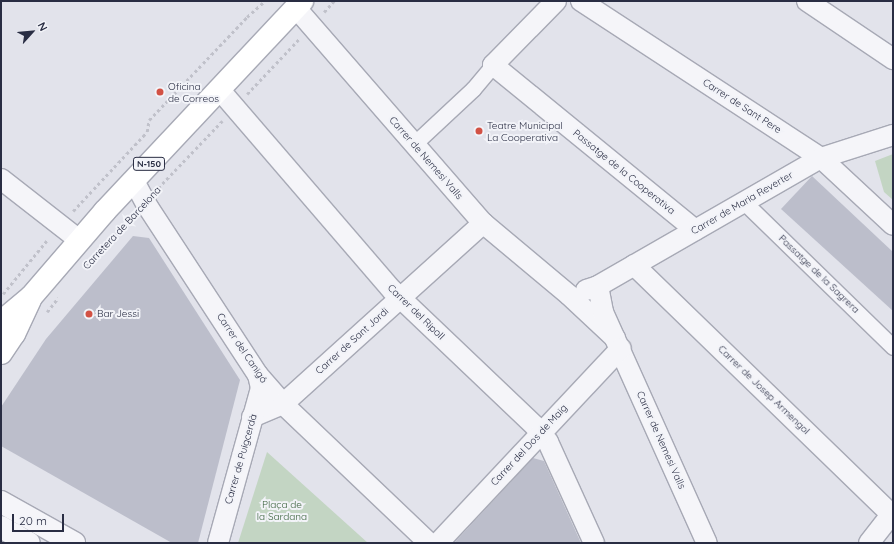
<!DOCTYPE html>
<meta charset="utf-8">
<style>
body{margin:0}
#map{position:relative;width:894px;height:544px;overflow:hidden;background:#e2e3eb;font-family:Quicksand,sans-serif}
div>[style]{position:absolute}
.green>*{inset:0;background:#c3d5c3}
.building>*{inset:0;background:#bcbecb}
.path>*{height:2.5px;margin-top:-1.25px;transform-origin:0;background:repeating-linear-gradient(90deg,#c0c1ca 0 3px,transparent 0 6px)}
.roads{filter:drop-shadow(1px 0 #a7a9b5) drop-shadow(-1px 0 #a7a9b5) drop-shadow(0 1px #a7a9b5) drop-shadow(0 -1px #a7a9b5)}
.pedestrian>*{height:15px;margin:-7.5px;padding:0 7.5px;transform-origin:7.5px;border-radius:7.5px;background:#f5f5f9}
.minor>*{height:20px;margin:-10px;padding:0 10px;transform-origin:10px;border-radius:10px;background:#f5f5f9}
.tertiary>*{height:22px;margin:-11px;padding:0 11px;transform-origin:11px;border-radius:11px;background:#f5f5f9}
.primary>*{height:22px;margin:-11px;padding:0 11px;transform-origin:11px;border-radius:11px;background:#fff}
.dots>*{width:11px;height:11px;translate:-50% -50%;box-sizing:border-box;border:2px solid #f2f3f8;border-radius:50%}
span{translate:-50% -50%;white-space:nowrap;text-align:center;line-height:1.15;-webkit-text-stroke:4px #f2f3f8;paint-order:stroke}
.shield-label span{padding:1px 3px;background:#f2f3f8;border:1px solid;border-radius:3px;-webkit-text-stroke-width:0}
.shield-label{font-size:9px;color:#292d43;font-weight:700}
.poi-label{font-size:10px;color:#292d43}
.left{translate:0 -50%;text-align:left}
.street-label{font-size:10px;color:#292d43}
.park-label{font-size:10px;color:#365f38}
.frame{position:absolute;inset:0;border:2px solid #292d43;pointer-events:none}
.north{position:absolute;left:12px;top:12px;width:40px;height:40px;-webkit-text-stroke:3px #f2f3f8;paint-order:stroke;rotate:63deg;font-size:11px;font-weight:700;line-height:16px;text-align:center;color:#292d43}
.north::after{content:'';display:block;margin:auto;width:14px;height:18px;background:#292d43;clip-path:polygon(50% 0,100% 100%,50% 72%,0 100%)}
.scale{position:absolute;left:12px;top:514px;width:52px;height:18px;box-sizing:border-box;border:2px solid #292d43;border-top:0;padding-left:5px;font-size:12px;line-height:14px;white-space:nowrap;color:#292d43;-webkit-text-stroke:3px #f2f3f8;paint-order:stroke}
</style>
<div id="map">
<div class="green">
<i style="clip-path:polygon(893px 154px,893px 200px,884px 192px,875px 161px)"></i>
<i style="clip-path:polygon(267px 452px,368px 543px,238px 543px)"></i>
</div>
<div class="building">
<i style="clip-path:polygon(812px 176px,893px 252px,893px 311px,781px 209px)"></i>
<i style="clip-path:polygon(133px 236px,149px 238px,240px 380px,198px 543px,172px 543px,1px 446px,1px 407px,46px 339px)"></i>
<i style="clip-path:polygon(533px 458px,544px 461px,581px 543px,454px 543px)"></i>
</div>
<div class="path">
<i style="left:324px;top:12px;width:15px;rotate:-48deg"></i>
<i style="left:247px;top:94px;width:76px;rotate:-46.6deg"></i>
<i style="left:158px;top:188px;width:93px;rotate:-46.3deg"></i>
<i style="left:73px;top:211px;width:108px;rotate:-46.9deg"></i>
<i style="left:147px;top:132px;width:12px;rotate:-81deg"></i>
<i style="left:149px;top:120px;width:142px;rotate:-46.4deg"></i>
<i style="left:247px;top:17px;width:24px;rotate:-42deg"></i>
<i style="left:86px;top:266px;width:69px;rotate:-47.3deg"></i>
<i style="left:3px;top:294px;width:71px;rotate:-50.7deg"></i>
<i style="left:47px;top:312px;width:18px;rotate:-52deg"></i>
</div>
<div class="roads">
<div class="pedestrian">
<i style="left:414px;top:144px;width:81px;rotate:-43deg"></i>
<i style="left:473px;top:89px;width:31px;rotate:-50deg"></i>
<i style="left:744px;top:202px;width:208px;rotate:44.2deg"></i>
</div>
<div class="minor">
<i style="left:556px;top:1px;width:90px;rotate:134.5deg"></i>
<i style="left:493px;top:65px;width:261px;rotate:39.2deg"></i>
<i style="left:581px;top:1px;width:287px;rotate:33.2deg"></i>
<i style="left:821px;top:158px;width:98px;rotate:42.9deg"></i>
<i style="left:807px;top:1px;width:104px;rotate:34deg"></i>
<i style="left:296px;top:8px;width:285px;rotate:49deg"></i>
<i style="left:483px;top:223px;width:112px;rotate:39.9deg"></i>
<i style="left:569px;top:295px;width:63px;rotate:43.1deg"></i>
<i style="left:219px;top:89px;width:265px;rotate:49.3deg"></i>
<i style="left:392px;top:290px;width:197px;rotate:43.6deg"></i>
<i style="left:535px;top:426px;width:21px;rotate:51deg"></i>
<i style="left:548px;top:442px;width:111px;rotate:65.5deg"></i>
<i style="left:1px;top:179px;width:99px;rotate:38deg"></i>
<i style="left:134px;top:181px;width:30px;rotate:62deg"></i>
<i style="left:148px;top:207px;width:201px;rotate:56.8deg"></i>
<i style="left:258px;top:375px;width:38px;rotate:49deg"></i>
<i style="left:283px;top:404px;width:202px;rotate:43.6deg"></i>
<i style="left:634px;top:265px;width:361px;rotate:44.1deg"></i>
<i style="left:598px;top:286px;width:257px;rotate:-29.9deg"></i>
<i style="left:821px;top:158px;width:76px;rotate:-17.7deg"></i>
<i style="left:586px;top:290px;width:13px;rotate:-18deg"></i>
<i style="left:598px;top:286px;width:26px;rotate:79deg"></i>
<i style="left:603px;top:312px;width:253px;rotate:65.8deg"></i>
<i style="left:252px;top:417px;width:34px;rotate:-23deg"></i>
<i style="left:283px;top:404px;width:270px;rotate:-42.1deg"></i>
<i style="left:218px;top:543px;width:161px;rotate:-74.5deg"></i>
<i style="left:261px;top:388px;width:13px;rotate:-103deg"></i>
<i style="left:438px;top:543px;width:267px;rotate:-46.8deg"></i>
<i style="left:869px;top:543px;width:39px;rotate:-52deg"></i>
</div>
<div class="tertiary">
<i style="left:1px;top:502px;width:84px;rotate:29.3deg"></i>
<i style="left:1px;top:527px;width:32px;rotate:30deg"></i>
</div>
<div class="primary">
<i style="left:1px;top:322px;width:39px;rotate:-40deg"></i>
<i style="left:31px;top:297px;width:113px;rotate:-49.3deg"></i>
<i style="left:105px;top:211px;width:288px;rotate:-46.8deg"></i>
<i style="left:1px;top:353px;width:23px;rotate:-56deg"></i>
<i style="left:14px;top:334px;width:38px;rotate:-65deg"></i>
</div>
</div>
<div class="dots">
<i style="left:160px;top:92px;background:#d25144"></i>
<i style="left:479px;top:131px;background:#d25144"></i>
<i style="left:89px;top:314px;background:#d25144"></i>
</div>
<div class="shield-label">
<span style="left:149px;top:164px">N-150</span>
</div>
<div class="poi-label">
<span class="left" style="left:168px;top:92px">Oficina<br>de Correos</span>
<span class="left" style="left:487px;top:131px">Teatre Municipal<br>La Cooperativa</span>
<span class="left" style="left:97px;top:314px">Bar Jessi</span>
</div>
<div class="street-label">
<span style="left:742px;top:106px;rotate:33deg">Carrer de Sant Pere</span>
<span style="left:426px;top:158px;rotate:49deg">Carrer de Nemesi Valls</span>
<span style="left:624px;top:172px;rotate:39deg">Passatge de la Cooperativa</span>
<span style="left:742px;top:203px;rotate:-30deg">Carrer de Maria Reverter</span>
<span style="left:122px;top:228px;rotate:-47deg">Carretera de Barcelona</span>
<span style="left:819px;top:274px;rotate:44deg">Passatge de la Sagrera</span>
<span style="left:416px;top:312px;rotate:44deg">Carrer del Ripoll</span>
<span style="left:352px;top:341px;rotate:-42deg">Carrer de Sant Jordi</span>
<span style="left:242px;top:348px;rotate:56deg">Carrer del Canigó</span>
<span style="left:764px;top:390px;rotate:44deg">Carrer de Josep Armengol</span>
<span style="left:661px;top:440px;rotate:66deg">Carrer de Nemesi Valls</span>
<span style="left:529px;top:445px;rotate:-47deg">Carrer del Dos de Maig</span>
<span style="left:241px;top:459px;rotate:-74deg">Carrer de Puigcerdà</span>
</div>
<div class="park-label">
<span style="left:282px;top:510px">Plaça de<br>la Sardana</span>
</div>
<div class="frame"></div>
<div class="north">N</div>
<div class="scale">20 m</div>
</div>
